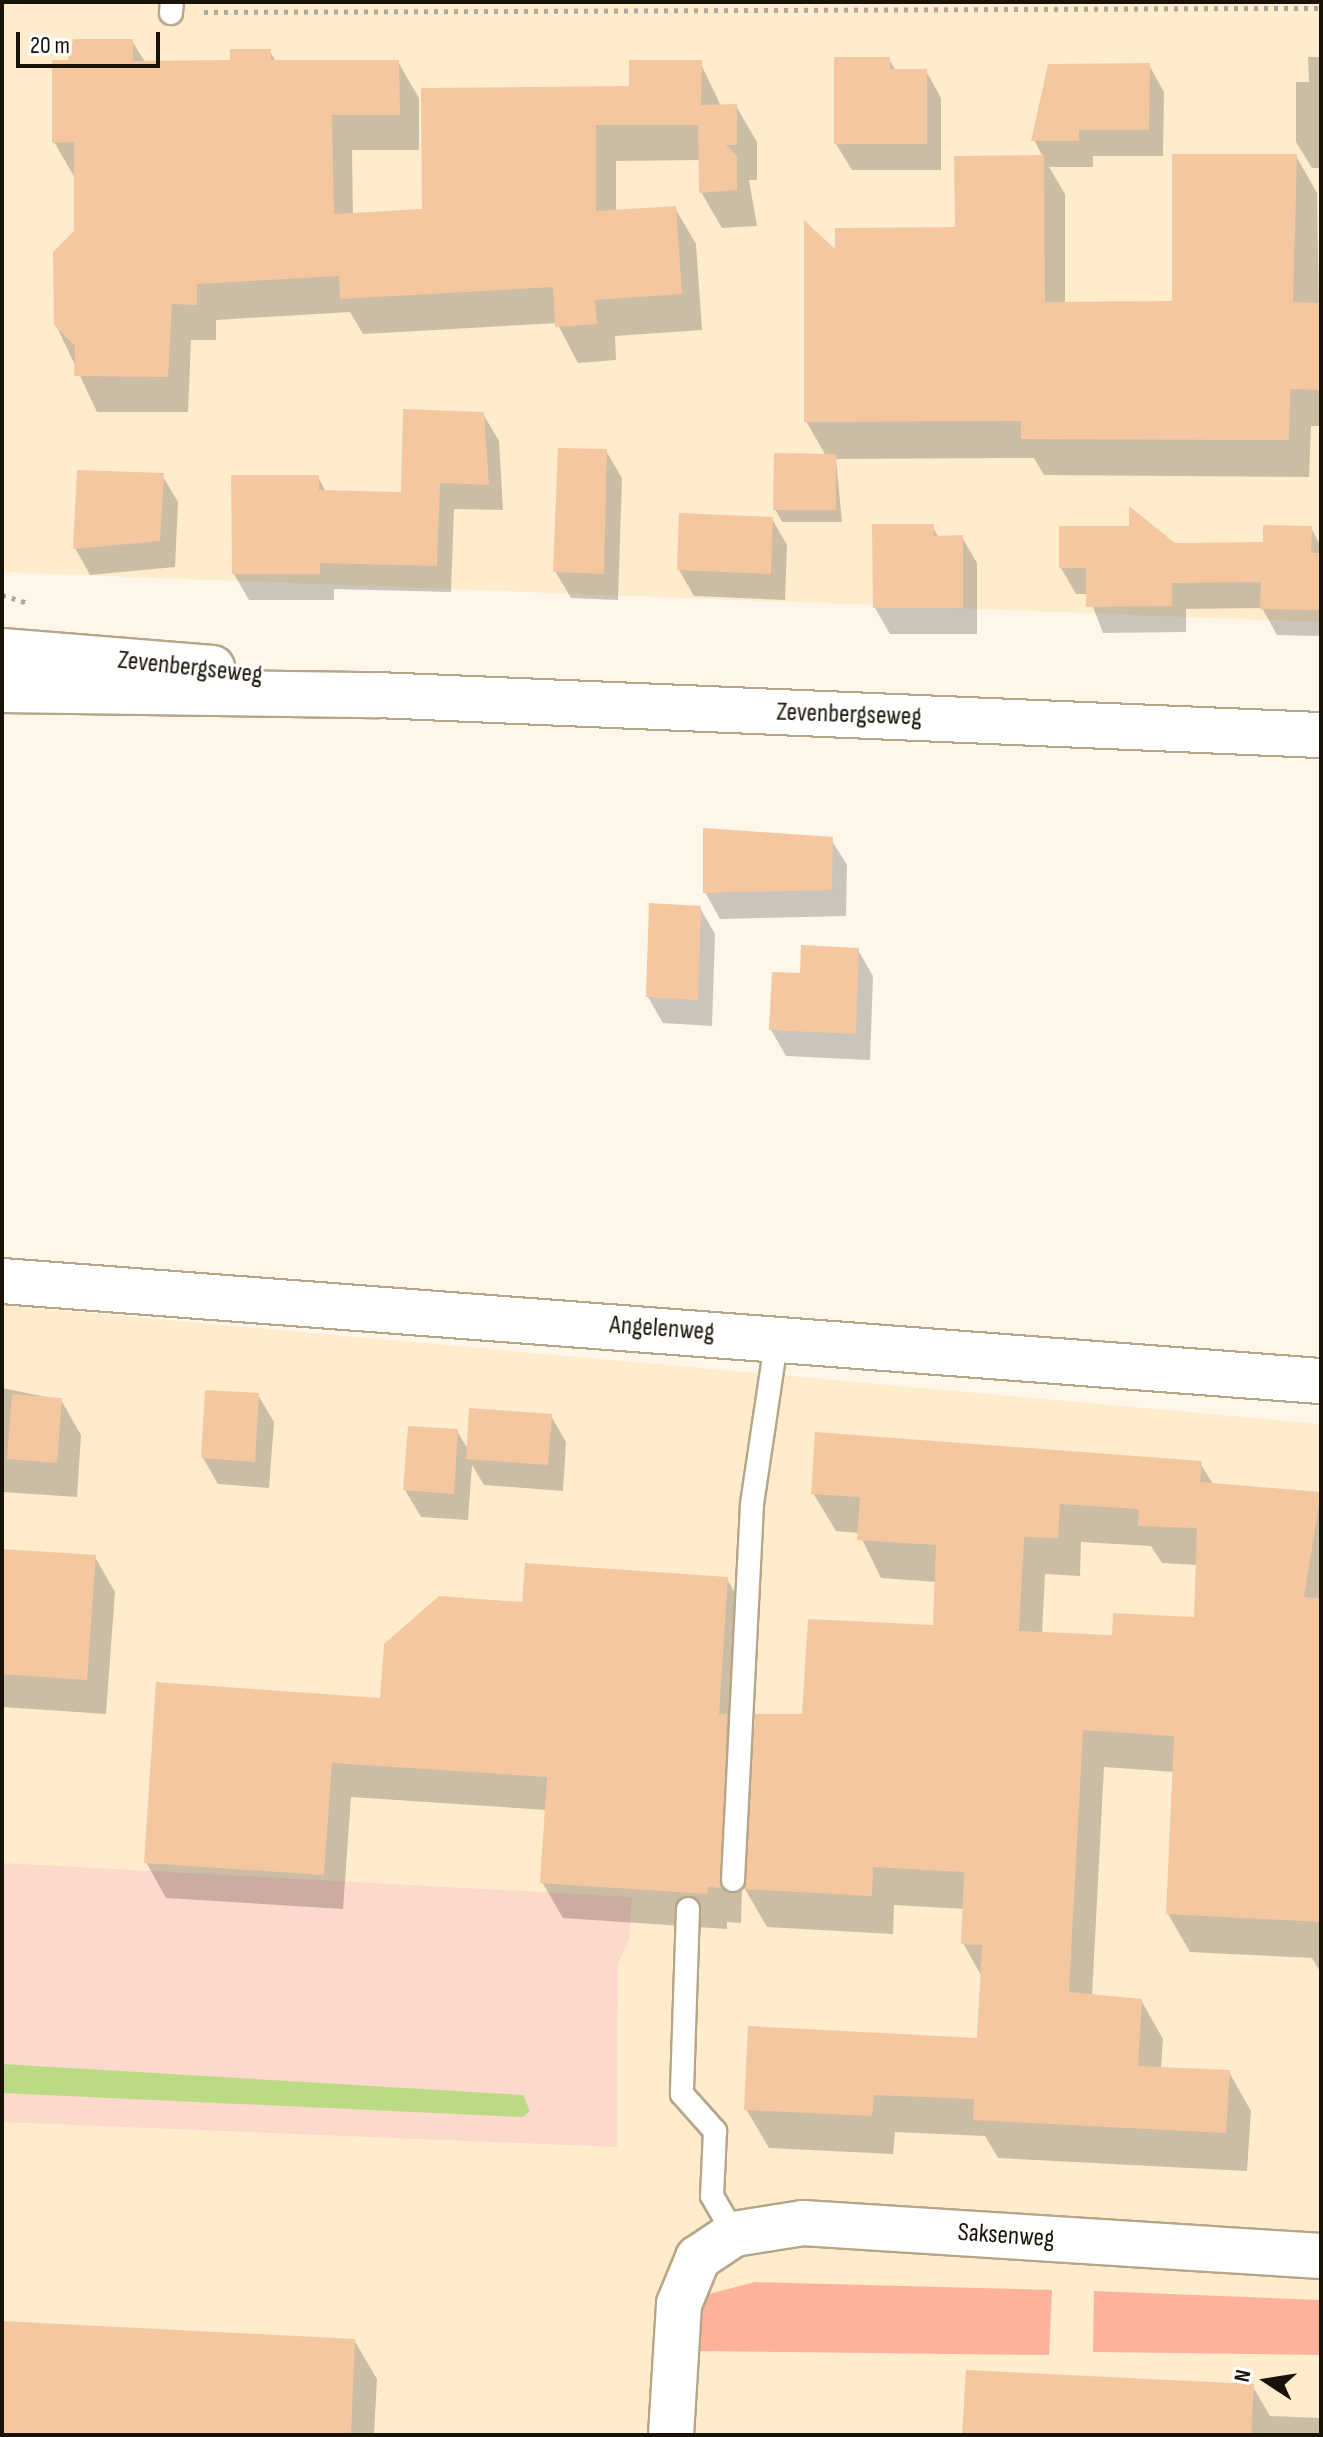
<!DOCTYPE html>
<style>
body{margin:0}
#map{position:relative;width:1323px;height:2437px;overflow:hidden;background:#fdf6e9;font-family:"Sofia Sans Condensed",sans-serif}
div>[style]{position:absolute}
.built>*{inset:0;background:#feeccd}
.green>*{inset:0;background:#fdd8cc}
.forest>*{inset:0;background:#feb299}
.water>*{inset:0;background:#badb83}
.shadow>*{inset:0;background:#0003}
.building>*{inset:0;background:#f5c7a1}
.path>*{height:5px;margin-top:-2.5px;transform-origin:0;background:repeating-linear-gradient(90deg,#afa89c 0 4px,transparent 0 10px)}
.roads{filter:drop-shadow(2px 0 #b6a586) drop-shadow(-2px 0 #b6a586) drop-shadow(0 2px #b6a586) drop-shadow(0 -2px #b6a586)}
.service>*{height:22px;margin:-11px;padding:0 11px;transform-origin:11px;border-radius:11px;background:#fff}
.minor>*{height:44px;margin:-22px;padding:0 22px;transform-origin:22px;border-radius:22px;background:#fff}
.tertiary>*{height:44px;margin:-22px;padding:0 22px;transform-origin:22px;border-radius:22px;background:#fff}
span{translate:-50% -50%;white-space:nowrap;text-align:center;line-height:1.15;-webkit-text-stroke:6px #fff;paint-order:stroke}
.street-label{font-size:26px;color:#191307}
.frame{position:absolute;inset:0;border:4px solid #191307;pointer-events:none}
.north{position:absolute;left:1227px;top:2341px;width:80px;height:80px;-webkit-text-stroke:6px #fff;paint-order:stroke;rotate:282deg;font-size:22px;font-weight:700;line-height:32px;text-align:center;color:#191307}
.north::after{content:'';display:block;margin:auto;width:28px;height:36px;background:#191307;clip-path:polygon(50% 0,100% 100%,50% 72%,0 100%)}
.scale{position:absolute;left:16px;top:32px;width:144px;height:36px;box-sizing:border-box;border:4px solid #191307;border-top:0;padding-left:10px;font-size:24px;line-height:28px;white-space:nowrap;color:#191307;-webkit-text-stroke:6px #fff;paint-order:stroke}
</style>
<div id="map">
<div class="built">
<i style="clip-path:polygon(2px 2px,1321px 2px,1321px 622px,2px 572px)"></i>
<i style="clip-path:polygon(2px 1305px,1321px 1424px,1321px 2435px,2px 2435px)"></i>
</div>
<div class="green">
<i style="clip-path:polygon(2px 1863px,632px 1897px,629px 1940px,618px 1964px,617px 2147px,2px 2122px)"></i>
</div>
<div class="forest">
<i style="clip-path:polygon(755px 2282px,1052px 2290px,1049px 2355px,697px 2351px,705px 2295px)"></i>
<i style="clip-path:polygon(1094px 2291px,1321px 2300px,1321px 2355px,1093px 2352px)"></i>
</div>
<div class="water">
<i style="clip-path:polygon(2px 2064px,523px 2095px,530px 2111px,523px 2117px,2px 2093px)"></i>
</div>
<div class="shadow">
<i style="clip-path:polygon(132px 41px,145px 62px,232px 62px,270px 51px,276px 62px,398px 62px,419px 98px,419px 150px,352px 150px,353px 215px,424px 211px,631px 88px,700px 62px,721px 106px,736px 106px,757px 142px,757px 180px,749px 180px,757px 226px,722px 228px,701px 192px,701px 160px,616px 161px,616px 212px,675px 208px,696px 244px,702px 330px,615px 336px,616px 360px,578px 363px,557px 323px,363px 334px,350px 312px,216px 320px,216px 340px,191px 340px,188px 412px,97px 412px,56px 325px,76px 232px,75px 178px,54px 142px,70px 62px)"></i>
<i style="clip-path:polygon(1308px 57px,1321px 57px,1321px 168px,1312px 168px,1296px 142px,1296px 82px,1309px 82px)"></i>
<i style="clip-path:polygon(889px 59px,896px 71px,926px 71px,941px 98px,941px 170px,852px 170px,836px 144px)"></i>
<i style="clip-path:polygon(1149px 65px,1164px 92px,1163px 156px,1093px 156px,1093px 167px,1049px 167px,1065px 194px,1065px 304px,1174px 303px,1296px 156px,1317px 193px,1321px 426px,1311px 426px,1309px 477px,1044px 475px,1034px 458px,836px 459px,842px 522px,782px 522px,775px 509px,826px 456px,806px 421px,837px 254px,957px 229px,1043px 157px,1034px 140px)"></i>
<i style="clip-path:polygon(483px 414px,499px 441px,503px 510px,454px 509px,451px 592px,334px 589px,334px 600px,249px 600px,234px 574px,318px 477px,326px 492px,403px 495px)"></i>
<i style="clip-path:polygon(606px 451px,622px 478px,618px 600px,571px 598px,555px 571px)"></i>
<i style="clip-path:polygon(162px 475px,178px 502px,175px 567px,90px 575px,75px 548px)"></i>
<i style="clip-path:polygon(772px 519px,787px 545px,785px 600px,694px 596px,679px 570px)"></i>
<i style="clip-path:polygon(932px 526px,939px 538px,962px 537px,977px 563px,977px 634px,890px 634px,875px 608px)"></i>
<i style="clip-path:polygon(1311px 528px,1321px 546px,1321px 636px,1277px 635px,1262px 608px,1186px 609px,1186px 632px,1103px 633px,1088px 594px,1076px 594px,1061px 568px,1175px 545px,1265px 544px)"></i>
<i style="clip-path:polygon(831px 839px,847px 865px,846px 916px,720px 919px,705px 892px)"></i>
<i style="clip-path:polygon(700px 908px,715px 934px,712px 1026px,663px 1023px,648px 997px)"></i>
<i style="clip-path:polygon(858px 950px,873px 976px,870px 1060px,786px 1056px,771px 1030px,802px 975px)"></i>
<i style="clip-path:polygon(2px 1388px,61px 1400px,81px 1435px,77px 1497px,2px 1492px)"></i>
<i style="clip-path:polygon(258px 1395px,274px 1422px,269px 1488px,218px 1484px,203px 1458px)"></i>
<i style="clip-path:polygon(551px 1416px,566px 1442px,563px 1491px,484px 1485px,472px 1465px,468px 1520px,421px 1517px,405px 1490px,457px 1431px,469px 1451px)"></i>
<i style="clip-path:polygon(evenodd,1200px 1463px,1214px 1486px,1319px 1494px,1321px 1472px,1321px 1973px,1312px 1958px,1190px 1952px,1168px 1914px,1175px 1772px,1104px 1767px,1092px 1996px,1141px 2000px,1163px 2039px,1161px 2069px,1229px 2072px,1251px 2111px,1247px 2171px,998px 2158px,985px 2136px,895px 2132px,893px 2154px,769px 2148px,746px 2109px,979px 2040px,982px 1977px,963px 1943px,965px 1909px,894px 1905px,893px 1934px,767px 1927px,742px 1884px,741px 1923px,727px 1922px,727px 1929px,563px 1918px,542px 1882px,547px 1810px,351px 1797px,343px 1909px,166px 1898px,146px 1862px,524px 1604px,727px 1579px,747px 1614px,743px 1866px,804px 1716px,935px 1627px,937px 1582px,881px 1578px,859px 1533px,836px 1531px,813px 1493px,1200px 1463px,1081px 1542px,1151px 1546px,1162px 1563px,1198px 1565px,1196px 1619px,1114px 1637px,1042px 1634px,1045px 1574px,1080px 1576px,1081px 1542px)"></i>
<i style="clip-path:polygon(2px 1551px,95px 1557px,115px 1592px,106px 1714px,2px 1707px)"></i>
<i style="clip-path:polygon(2px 2323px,354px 2340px,377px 2379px,374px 2435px,2px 2435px)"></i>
<i style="clip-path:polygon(1252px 2385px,1270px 2416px,1321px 2418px,1321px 2435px,964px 2435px)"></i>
</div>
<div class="building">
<i style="clip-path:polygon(73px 39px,133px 39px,133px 61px,230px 60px,230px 49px,271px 49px,271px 60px,399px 60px,400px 115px,332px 115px,334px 214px,422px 209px,421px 88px,629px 86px,629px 60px,702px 60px,701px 105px,737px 104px,737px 145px,726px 145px,737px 156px,737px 190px,699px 193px,698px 125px,596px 125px,596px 211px,676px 206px,682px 294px,595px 300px,597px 324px,555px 327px,553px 287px,340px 299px,339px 276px,197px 284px,197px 305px,172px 304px,168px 377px,74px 376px,75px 346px,54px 325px,53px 252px,74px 231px,74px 142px,52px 143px,52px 60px,68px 60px)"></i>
<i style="clip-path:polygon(834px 57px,890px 57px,890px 69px,927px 69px,927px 144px,834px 144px)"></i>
<i style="clip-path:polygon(1150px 63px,1149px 130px,1079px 130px,1079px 141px,1031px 141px,1048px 64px)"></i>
<i style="clip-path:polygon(1172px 154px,1297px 154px,1293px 302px,1321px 303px,1321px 390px,1290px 389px,1289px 440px,1021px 439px,1021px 421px,804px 422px,804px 220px,835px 249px,835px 228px,955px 227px,954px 156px,1044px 155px,1045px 302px,1172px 301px)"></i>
<i style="clip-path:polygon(403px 409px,484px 412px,489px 485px,440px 483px,437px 566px,320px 563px,320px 574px,232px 574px,231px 475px,319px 475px,319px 490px,401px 492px)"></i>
<i style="clip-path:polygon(558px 448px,607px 449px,604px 574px,553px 572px)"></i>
<i style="clip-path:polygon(774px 453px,836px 454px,836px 510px,773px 510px)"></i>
<i style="clip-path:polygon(77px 470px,164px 473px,160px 541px,73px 549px)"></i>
<i style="clip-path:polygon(1129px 506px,1175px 543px,1263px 542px,1263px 525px,1312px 526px,1311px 553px,1321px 553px,1321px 610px,1260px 609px,1261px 582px,1172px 583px,1172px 606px,1086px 607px,1086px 568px,1059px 568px,1059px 526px,1129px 526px)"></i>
<i style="clip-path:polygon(679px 513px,773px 517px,771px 574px,677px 570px)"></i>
<i style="clip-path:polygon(872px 524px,934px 524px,933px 536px,963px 535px,963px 608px,873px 608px)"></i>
<i style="clip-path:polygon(703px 828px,833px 837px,832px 890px,703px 893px)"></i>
<i style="clip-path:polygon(649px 903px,701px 906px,698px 1000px,646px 997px)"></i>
<i style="clip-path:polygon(801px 945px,859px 948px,856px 1034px,769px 1030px,772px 972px,800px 973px)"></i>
<i style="clip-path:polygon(205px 1390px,259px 1393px,255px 1462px,201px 1458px)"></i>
<i style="clip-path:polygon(12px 1394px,62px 1398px,57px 1463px,7px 1459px)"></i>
<i style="clip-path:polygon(469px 1408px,552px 1414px,548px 1465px,466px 1459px)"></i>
<i style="clip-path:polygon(408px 1426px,458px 1429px,454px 1494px,403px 1490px)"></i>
<i style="clip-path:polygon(evenodd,815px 1432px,1202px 1461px,1200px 1482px,1321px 1492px,1304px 1597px,1321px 1598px,1321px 1922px,1166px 1914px,1174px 1736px,1083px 1730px,1069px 1992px,1142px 1999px,1138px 2066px,1230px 2070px,1226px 2133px,973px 2120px,974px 2099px,874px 2095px,872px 2116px,744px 2110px,748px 2026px,977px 2038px,982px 1945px,961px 1944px,964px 1872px,873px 1867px,872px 1896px,743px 1889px,755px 1714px,802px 1714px,808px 1619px,933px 1625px,936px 1545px,857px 1540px,860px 1497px,811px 1494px,815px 1432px,1060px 1504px,1139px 1509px,1138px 1526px,1197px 1528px,1194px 1617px,1113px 1613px,1112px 1635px,1019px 1631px,1024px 1537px,1058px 1538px,1060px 1504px)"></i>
<i style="clip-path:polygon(2px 1549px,96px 1555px,87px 1680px,2px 1674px)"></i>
<i style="clip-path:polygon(525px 1563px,728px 1577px,719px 1714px,727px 1714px,722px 1888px,708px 1887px,707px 1894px,540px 1883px,547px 1777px,332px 1763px,324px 1875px,144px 1863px,156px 1682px,380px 1698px,384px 1644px,439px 1596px,522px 1602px)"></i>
<i style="clip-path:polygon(2px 2321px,355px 2339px,351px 2435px,2px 2435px)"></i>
<i style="clip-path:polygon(966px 2370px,1254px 2384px,1251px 2435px,962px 2435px)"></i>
</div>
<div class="path">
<i style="left:204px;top:12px;width:1117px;rotate:-0.21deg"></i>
<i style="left:2px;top:595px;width:28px;rotate:17deg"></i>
</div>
<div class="roads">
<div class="service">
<i style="left:171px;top:13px;width:11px;rotate:-85deg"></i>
<i style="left:733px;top:1880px;width:376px;rotate:-87.1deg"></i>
<i style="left:752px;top:1504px;width:169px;rotate:-81.5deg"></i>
<i style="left:688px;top:1909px;width:185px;rotate:91.9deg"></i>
<i style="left:682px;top:2094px;width:50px;rotate:48.3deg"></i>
<i style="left:715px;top:2131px;width:65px;rotate:92.6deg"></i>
<i style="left:712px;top:2196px;width:44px;rotate:59.9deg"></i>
</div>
<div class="minor">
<i style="left:2px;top:1281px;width:1323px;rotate:4.34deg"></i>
<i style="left:671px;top:2435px;width:131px;rotate:-86.5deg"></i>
<i style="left:679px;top:2304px;width:50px;rotate:-67.6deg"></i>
<i style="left:698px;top:2258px;width:43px;rotate:-33.7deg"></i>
<i style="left:734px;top:2234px;width:70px;rotate:-9.1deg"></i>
<i style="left:803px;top:2223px;width:519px;rotate:3.65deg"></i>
</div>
<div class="tertiary">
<i style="left:2px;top:651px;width:211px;rotate:4.6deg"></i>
<i style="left:2px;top:690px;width:375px;rotate:0.8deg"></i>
<i style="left:377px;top:695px;width:945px;rotate:2.43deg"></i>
</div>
</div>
<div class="street-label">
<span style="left:190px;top:668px;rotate:6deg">Zevenbergseweg</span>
<span style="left:849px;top:715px;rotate:2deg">Zevenbergseweg</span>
<span style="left:662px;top:1329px;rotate:4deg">Angelenweg</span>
<span style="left:1006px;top:2236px;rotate:4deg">Saksenweg</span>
</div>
<div class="frame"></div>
<div class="north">N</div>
<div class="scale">20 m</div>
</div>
